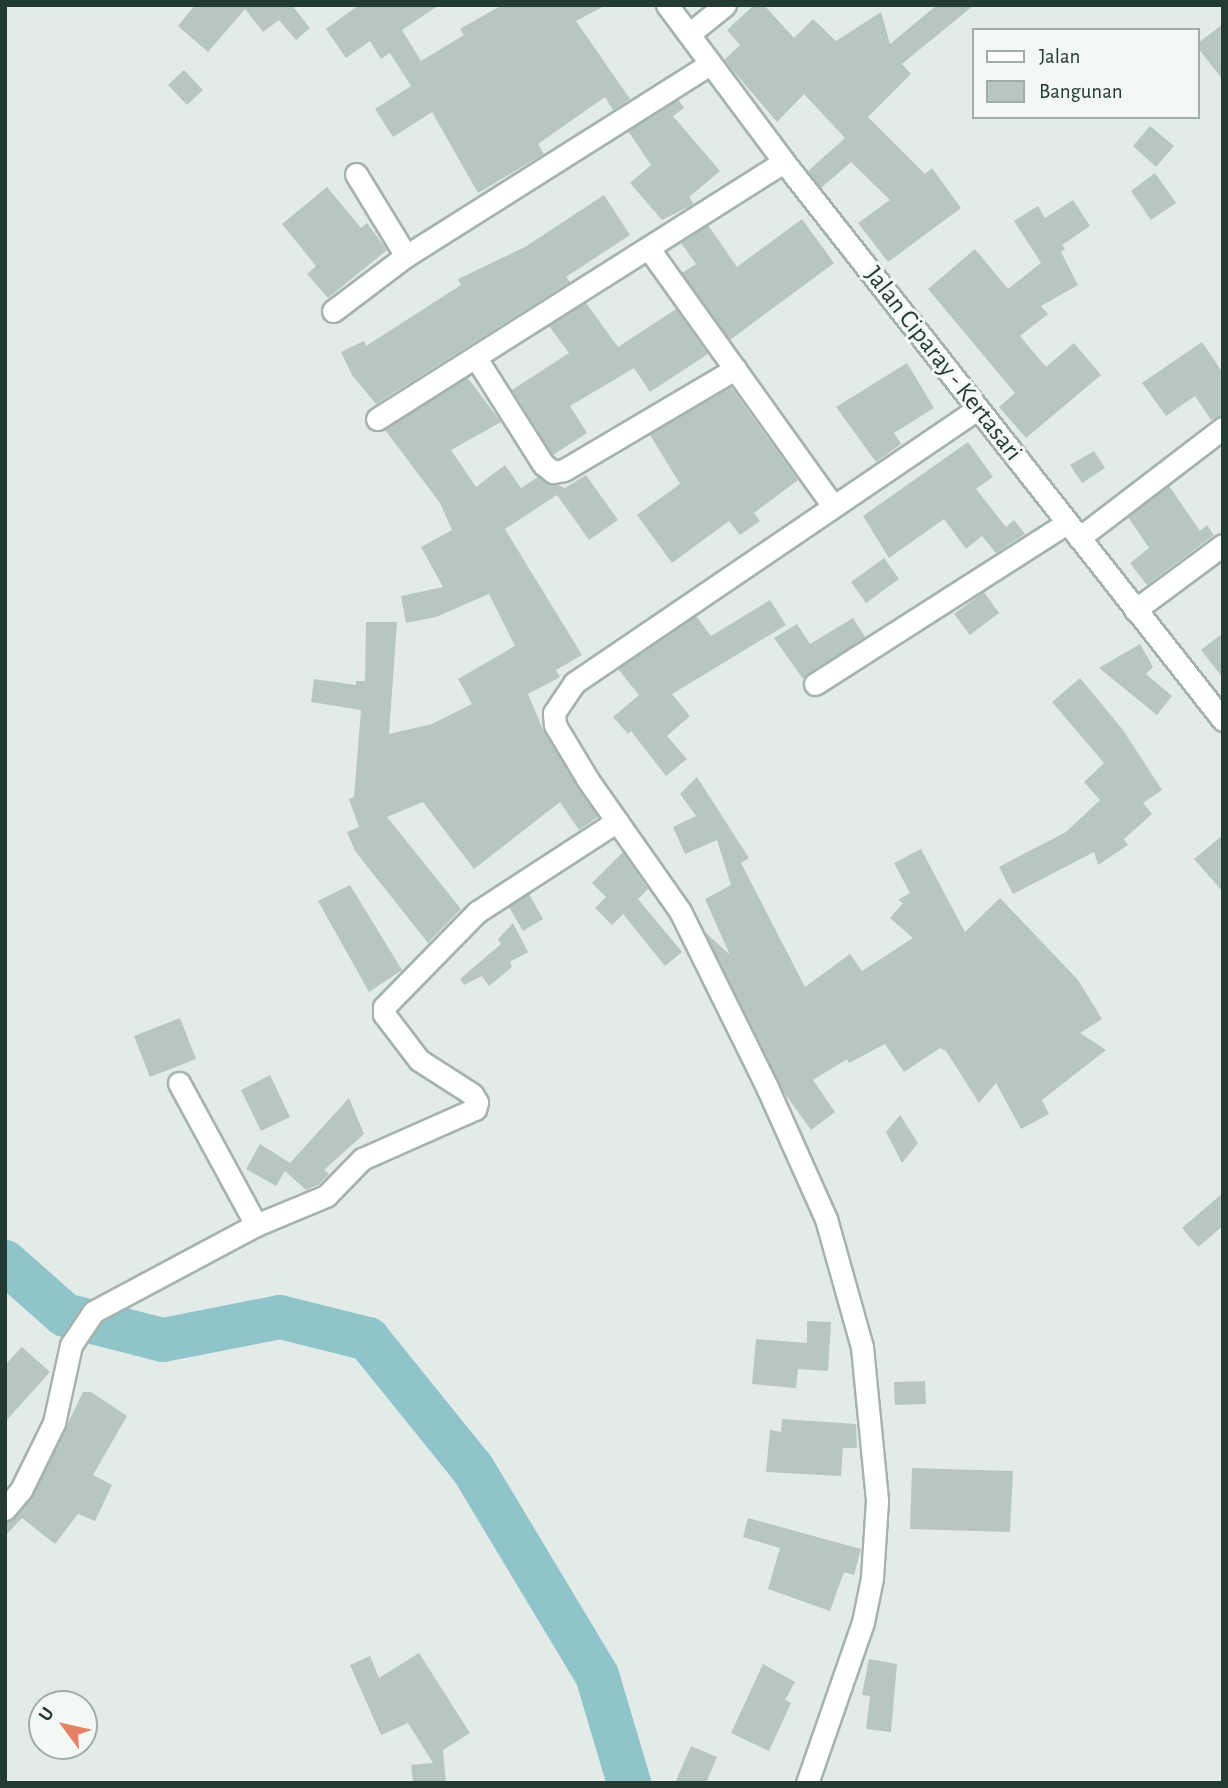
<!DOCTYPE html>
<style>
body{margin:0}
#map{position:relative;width:1228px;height:1788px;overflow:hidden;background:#e2ebe7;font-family:"Alegreya Sans",sans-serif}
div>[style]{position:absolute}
.river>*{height:44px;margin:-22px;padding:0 22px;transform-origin:22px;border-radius:22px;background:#8fc4cb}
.building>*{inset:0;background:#b8c6c0}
.roads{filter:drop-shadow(2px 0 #a5b3ae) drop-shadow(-2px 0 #a5b3ae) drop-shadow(0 2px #a5b3ae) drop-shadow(0 -2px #a5b3ae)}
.street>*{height:21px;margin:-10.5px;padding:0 10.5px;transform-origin:10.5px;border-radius:10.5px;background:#fff}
.secondary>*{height:21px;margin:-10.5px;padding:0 10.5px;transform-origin:10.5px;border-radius:10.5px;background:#fff}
span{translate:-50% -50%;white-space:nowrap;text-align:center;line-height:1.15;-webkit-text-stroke:6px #f3f8f5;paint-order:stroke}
.street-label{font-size:26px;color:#243b34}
.frame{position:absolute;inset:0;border:7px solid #243b34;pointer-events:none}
.legend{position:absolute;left:972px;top:28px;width:228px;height:91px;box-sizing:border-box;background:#f3f8f5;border:2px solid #a0aca8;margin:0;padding:9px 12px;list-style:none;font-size:21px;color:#243b34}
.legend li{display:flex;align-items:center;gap:14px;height:35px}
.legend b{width:35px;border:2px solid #a0aca8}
.north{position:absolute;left:28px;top:1690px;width:70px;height:70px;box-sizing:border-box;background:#f3f8f5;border:2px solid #a0aca8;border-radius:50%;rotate:303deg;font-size:19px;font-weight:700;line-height:28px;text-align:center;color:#243b34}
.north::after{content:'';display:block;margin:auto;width:24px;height:32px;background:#e58266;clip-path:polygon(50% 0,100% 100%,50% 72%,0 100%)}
</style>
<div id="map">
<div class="river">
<i style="left:5px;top:1262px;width:80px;rotate:41.5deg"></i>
<i style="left:65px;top:1315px;width:101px;rotate:14.3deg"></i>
<i style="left:163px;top:1340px;width:119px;rotate:-11.1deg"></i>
<i style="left:280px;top:1317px;width:91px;rotate:14deg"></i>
<i style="left:368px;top:1339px;width:167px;rotate:51.1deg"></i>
<i style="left:473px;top:1469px;width:240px;rotate:59deg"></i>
<i style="left:597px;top:1675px;width:113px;rotate:73.5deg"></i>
</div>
<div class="building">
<i style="clip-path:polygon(195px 5px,298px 5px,294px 8px,310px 28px,296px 40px,279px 20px,263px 32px,245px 9px,208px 52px,178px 26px)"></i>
<i style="clip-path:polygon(359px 5px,439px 5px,402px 30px,421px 61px,464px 35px,460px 29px,502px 5px,606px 5px,576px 21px,630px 99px,613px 110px,605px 97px,538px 144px,544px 154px,478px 193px,432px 112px,393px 137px,375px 109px,411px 86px,390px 53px,381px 59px,370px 41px,346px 58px,326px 29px)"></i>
<i style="clip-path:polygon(754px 5px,764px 5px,794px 38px,813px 19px,836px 41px,881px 12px,890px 44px,937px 5px,974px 5px,902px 64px,911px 74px,868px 117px,925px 174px,932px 168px,961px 208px,888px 262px,858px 223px,890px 200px,851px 162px,821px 188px,808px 171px,845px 138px,804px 94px,777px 122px,724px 60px,740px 45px,727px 30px)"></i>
<i style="clip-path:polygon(1223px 24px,1223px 80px,1198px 48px,1198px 43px)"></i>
<i style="clip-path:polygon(184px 70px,203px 90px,187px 105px,168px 85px)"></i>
<i style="clip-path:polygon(678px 99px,684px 108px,673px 116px,720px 171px,689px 197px,694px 204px,662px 220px,630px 183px,651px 165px,628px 131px)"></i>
<i style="clip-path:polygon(1150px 126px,1174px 146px,1156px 167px,1133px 146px)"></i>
<i style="clip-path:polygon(1155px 173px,1176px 203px,1151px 220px,1131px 191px)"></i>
<i style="clip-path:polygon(327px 187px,361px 228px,367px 223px,387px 250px,328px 298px,307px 274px,316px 266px,282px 224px)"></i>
<i style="clip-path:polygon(604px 195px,630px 235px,566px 277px,570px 282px,376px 404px,352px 375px,341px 352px,364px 341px,366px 346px,461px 285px,458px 279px,525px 247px)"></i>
<i style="clip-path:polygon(1073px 200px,1090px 226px,1062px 245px,1065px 249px,1061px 252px,1078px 285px,1041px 306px,1048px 314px,1020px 336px,1046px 367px,1074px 343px,1101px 375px,1026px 438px,999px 407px,1015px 393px,928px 289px,975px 249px,1008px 289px,1041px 263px,1014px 221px,1038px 206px,1045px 218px)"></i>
<i style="clip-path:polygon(802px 219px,834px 263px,730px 340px,682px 273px,696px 264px,681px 243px,708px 225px,737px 267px)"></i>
<i style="clip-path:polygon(586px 303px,618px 347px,676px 309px,708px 354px,650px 392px,634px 368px,570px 406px,587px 433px,553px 455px,512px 390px,569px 353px,549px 326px)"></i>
<i style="clip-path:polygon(1202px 342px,1223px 373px,1223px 415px,1211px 420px,1195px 396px,1166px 416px,1142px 383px)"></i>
<i style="clip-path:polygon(907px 363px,934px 408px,894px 433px,901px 444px,876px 462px,836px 407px)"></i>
<i style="clip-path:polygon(467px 377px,501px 422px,451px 450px,476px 487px,505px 465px,521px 488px,538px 477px,565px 488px,586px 475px,618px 520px,589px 540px,557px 495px,505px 529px,582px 655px,556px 670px,560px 677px,528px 694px,544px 732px,598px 817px,579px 830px,560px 802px,474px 869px,423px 802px,387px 817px,461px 909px,428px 943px,355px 851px,347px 832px,359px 827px,349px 799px,354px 797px,361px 710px,311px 702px,314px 679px,356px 685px,356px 681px,365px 681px,366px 622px,397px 622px,389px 734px,432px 724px,472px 704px,458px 679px,515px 646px,489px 594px,436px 617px,406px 623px,401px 596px,443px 587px,421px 547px,452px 530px,440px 503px,385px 430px)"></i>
<i style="clip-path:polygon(731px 387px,798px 480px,754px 513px,760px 521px,740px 535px,729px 521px,672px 563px,637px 515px,680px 484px,650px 435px)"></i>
<i style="clip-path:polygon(968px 442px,993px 477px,976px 489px,1006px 527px,1014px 520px,1025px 534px,996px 553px,982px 536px,966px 549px,944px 519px,889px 558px,863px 516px)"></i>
<i style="clip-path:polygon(1094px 451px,1105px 468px,1082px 483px,1070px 465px)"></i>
<i style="clip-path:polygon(1169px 486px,1200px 531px,1207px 525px,1214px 535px,1147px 585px,1130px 563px,1149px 548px,1128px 517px)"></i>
<i style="clip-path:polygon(884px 558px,899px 579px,866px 603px,851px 582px)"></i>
<i style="clip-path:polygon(984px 592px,999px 613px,970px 635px,954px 614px)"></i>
<i style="clip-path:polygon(770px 600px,786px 625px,672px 694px,690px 716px,667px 736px,687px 759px,666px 776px,631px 731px,628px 734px,613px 717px,639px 695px,618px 669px,696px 616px,711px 636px)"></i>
<i style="clip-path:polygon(853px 618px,865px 637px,803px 679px,774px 638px,797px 624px,810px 644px)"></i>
<i style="clip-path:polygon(1223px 633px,1223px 678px,1201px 650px)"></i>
<i style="clip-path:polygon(1140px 644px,1153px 667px,1146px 674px,1172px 696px,1157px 715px,1099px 668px)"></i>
<i style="clip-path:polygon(1080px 678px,1123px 730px,1162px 790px,1143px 803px,1152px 814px,1124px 839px,1128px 845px,1098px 865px,1094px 852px,1013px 894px,999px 867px,1066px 832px,1100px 800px,1084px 782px,1104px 763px,1052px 702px)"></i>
<i style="clip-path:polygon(697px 777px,749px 858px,741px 863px,805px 987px,850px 954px,862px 971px,913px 938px,890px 918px,903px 903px,898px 900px,910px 893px,894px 863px,921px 849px,965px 932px,1000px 898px,1078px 980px,1102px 1019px,1080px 1033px,1106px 1050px,1042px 1100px,1049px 1114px,1021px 1129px,996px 1083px,979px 1103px,946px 1051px,940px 1048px,904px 1072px,885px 1044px,849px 1063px,847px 1059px,813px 1080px,835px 1112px,811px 1130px,783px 1091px,705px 932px,730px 955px,705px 899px,731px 885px,717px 840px,685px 854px,673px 827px,696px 816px,680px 794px)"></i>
<i style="clip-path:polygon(1223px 835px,1223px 892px,1194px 859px)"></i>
<i style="clip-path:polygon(623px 852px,648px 889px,638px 899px,682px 952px,665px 966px,623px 914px,612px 925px,595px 908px,606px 897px,592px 883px)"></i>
<i style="clip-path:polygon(350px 885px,402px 970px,369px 992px,318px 901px)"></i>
<i style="clip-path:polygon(529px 894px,543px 919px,523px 931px,509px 907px)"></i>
<i style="clip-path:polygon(513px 923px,528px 952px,510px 962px,512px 967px,489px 986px,482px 976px,464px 985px,460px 979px,501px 944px,498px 939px)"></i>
<i style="clip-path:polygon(180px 1018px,196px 1059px,150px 1077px,134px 1036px)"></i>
<i style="clip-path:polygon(270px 1075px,290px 1117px,261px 1131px,241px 1090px)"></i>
<i style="clip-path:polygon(349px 1098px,364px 1134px,324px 1170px,329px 1174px,318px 1185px,306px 1190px,285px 1171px,276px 1186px,246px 1169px,260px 1144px,290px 1163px)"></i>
<i style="clip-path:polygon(900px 1115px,918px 1143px,902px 1163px,886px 1132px)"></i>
<i style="clip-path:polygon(1223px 1193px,1223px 1226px,1198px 1247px,1182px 1228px)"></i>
<i style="clip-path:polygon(807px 1321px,831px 1322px,828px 1371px,798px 1369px,796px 1388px,752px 1384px,756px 1339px,807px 1343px)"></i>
<i style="clip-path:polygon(22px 1347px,50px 1372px,5px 1422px,5px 1365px)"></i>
<i style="clip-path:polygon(925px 1381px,926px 1404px,895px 1405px,894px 1382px)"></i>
<i style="clip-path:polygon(83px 1392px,91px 1392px,127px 1416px,93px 1475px,112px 1485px,95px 1521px,78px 1514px,55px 1544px,22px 1518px,5px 1536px,5px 1522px,15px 1517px,33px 1496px)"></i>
<i style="clip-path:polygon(782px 1419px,856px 1424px,857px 1448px,843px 1448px,841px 1476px,766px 1472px,770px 1430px,781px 1432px)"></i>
<i style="clip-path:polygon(912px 1468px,1013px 1471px,1010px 1532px,910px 1529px)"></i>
<i style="clip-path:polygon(748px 1518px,861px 1549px,854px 1575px,844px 1572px,830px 1611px,768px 1589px,780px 1548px,743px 1537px)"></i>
<i style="clip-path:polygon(419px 1653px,470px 1733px,443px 1750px,446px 1783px,413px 1783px,411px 1765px,433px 1763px,408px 1723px,381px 1735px,350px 1665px,370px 1656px,379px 1678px)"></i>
<i style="clip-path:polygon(869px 1659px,897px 1664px,891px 1732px,866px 1729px,870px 1696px,862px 1695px)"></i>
<i style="clip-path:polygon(763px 1664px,795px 1682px,785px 1700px,791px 1703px,769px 1751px,731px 1733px)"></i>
<i style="clip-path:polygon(691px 1746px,717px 1757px,706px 1783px,675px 1783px)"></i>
</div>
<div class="roads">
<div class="street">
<i style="left:689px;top:34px;width:46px;rotate:-38.9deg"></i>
<i style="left:356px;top:174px;width:96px;rotate:58.6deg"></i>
<i style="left:649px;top:249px;width:315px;rotate:54.4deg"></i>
<i style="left:333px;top:311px;width:91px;rotate:-37deg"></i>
<i style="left:406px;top:256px;width:360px;rotate:-32.3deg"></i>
<i style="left:476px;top:358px;width:125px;rotate:57.7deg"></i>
<i style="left:543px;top:464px;width:13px;rotate:39deg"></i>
<i style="left:553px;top:472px;width:11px;rotate:-10deg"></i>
<i style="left:564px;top:470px;width:199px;rotate:-30.6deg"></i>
<i style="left:377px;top:419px;width:481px;rotate:-32.3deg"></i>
<i style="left:1079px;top:538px;width:181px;rotate:-37.4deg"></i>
<i style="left:1135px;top:610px;width:109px;rotate:-36.5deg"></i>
<i style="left:815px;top:684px;width:299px;rotate:-32.6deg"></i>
<i style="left:179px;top:1083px;width:162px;rotate:61.5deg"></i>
<i style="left:5px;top:1509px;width:25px;rotate:-50deg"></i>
<i style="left:21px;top:1490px;width:75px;rotate:-63.8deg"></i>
<i style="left:54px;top:1423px;width:80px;rotate:-77.7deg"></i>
<i style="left:71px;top:1345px;width:40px;rotate:-56deg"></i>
<i style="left:93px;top:1312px;width:185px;rotate:-28.1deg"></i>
<i style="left:256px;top:1225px;width:76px;rotate:-22.5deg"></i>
<i style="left:326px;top:1196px;width:52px;rotate:-45.8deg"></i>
<i style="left:362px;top:1159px;width:124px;rotate:-23.9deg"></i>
<i style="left:475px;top:1109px;width:7px;rotate:-74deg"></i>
<i style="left:477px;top:1102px;width:9px;rotate:-122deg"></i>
<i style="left:472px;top:1094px;width:63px;rotate:-147.3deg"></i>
<i style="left:419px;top:1060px;width:58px;rotate:-127.3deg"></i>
<i style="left:384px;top:1014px;width:7px;rotate:-90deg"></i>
<i style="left:384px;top:1007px;width:133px;rotate:-45.6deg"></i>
<i style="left:477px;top:912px;width:167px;rotate:-33deg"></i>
</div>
<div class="secondary">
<i style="left:667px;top:5px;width:196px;rotate:53.3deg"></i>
<i style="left:784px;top:162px;width:710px;rotate:51.81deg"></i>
<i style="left:807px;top:1783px;width:170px;rotate:-70.8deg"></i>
<i style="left:863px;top:1622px;width:45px;rotate:-78.4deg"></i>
<i style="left:872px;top:1578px;width:78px;rotate:-86.3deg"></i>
<i style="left:877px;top:1500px;width:154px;rotate:-95.6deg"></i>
<i style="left:862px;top:1347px;width:133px;rotate:-105.7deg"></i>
<i style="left:826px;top:1219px;width:145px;rotate:-114.1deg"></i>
<i style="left:767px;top:1087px;width:196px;rotate:-116.3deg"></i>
<i style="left:680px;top:911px;width:160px;rotate:-125.1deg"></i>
<i style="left:588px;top:780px;width:64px;rotate:-121deg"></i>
<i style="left:555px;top:725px;width:12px;rotate:-95deg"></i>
<i style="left:554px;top:713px;width:36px;rotate:-56deg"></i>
<i style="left:574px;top:683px;width:487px;rotate:-34.2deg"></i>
</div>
</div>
<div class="street-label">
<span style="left:943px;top:364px;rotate:52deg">Jalan Ciparay - Kertasari</span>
</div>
<div class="frame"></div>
<ul class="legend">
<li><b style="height:9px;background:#fff"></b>Jalan</li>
<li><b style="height:19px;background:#b8c6c0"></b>Bangunan</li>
</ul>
<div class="north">U</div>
</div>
